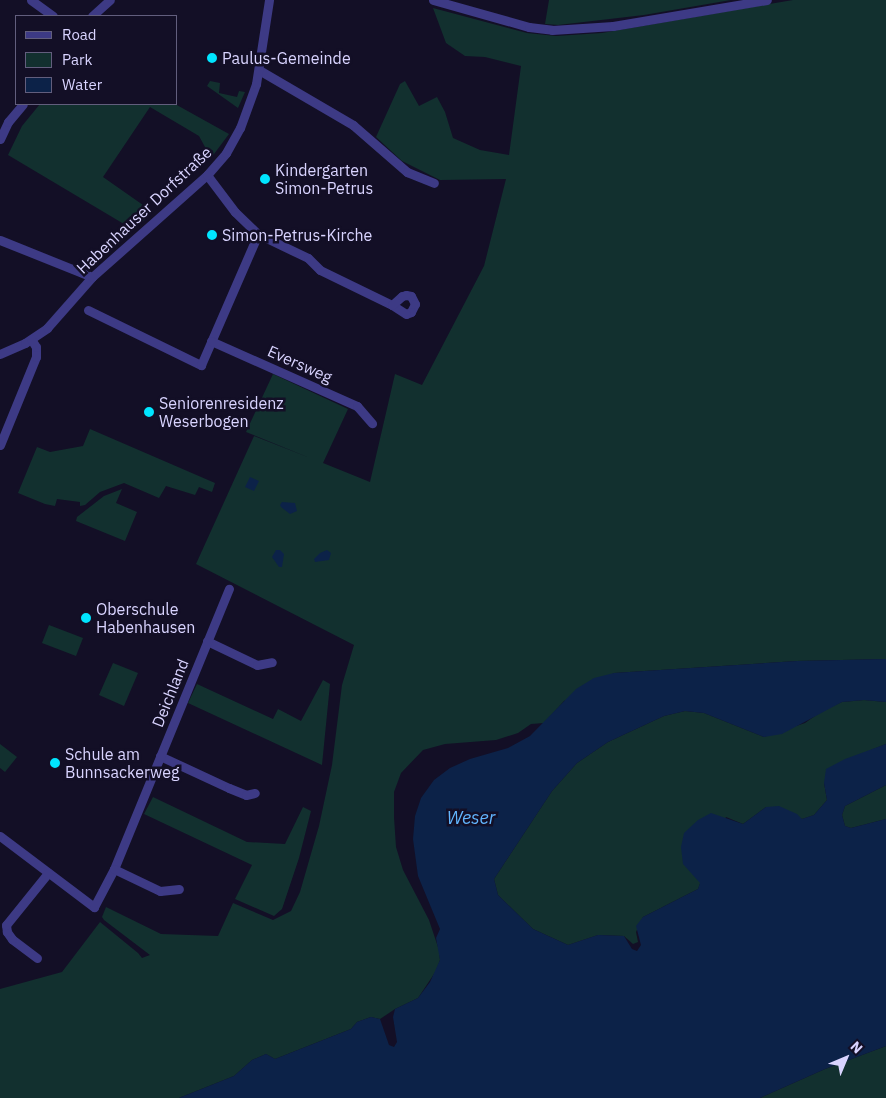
<!DOCTYPE html>
<meta charset="utf-8">
<style>
body{margin:0}
#map{position:relative;width:886px;height:1098px;overflow:hidden;background:#130f26;font-family:"IBM Plex Sans",sans-serif}
div>[style]{position:absolute}
.green>*{inset:0;background:#12302f}
.water>*{inset:0;background:#0c2248}
.minor>*{height:9px;margin:-4.5px;padding:0 4.5px;transform-origin:4.5px;border-radius:4.5px;background:#3d3a85}
.dots>*{width:14px;height:14px;translate:-50% -50%;box-sizing:border-box;border:2px solid #130f26;border-radius:50%}
span{translate:-50% -50%;white-space:nowrap;text-align:center;line-height:1.15;-webkit-text-stroke:5px #130f26;paint-order:stroke}
.poi-label{font-size:16px;color:#d9d4ff}
.left{translate:0 -50%;text-align:left}
.street-label{font-size:16px;color:#d9d4ff}
.water-label{font-size:18px;color:#62b6ff;font-style:italic}
.legend{position:absolute;left:15px;top:15px;width:162px;height:90px;box-sizing:border-box;background:#130f26;border:1px solid #625e7d;margin:0;padding:6px 9px;list-style:none;font-size:15px;color:#d9d4ff}
.legend li{display:flex;align-items:center;gap:10px;height:25px}
.legend b{width:25px;border:1px solid #625e7d}
.north{position:absolute;left:821px;top:1033px;width:50px;height:50px;-webkit-text-stroke:4px #130f26;paint-order:stroke;rotate:45deg;font-size:14px;font-weight:700;line-height:20px;text-align:center;color:#d9d4ff}
.north::after{content:'';display:block;margin:auto;width:18px;height:22px;background:#d9d4ff;clip-path:polygon(50% 0,100% 100%,50% 72%,0 100%)}
</style>
<div id="map">
<div class="green">
<i style="clip-path:polygon(549px 0,731px 0,644px 15px,558px 25px,545px 24px)"></i>
<i style="clip-path:polygon(793px 0,886px 0,886px 659px,797px 661px,614px 673px,564px 701px,544px 723px,531px 724px,518px 733px,496px 740px,445px 744px,423px 750px,401px 773px,394px 792px,394px 817px,396px 847px,403px 870px,429px 920px,439px 950px,440px 960px,436px 971px,418px 998px,395px 1009px,380px 1019px,371px 1017px,357px 1022px,351px 1029px,275px 1059px,266px 1054px,252px 1060px,234px 1076px,179px 1098px,0 1098px,0 989px,62px 972px,100px 922px,138px 953px,142px 958px,150px 955px,104px 920px,102px 917px,106px 907px,161px 934px,218px 936px,233px 903px,273px 920px,291px 911px,300px 892px,319px 826px,332px 765px,342px 685px,354px 645px,196px 564px,254px 436px,310px 458px,246px 432px,273px 374px,348px 409px,323px 463px,370px 482px,395px 374px,422px 385px,484px 266px,506px 179px,440px 180px,402px 161px,376px 137px,400px 84px,405px 81px,419px 106px,437px 97px,445px 112px,453px 138px,480px 150px,509px 155px,521px 66px,485px 57px,465px 56px,446px 43px,433px 8px,527px 33px,556px 36px,602px 33px)"></i>
<i style="clip-path:polygon(210px 81px,220px 83px,219px 93px,237px 97px,239px 91px,245px 92px,238px 108px,207px 86px)"></i>
<i style="clip-path:polygon(40px 104px,175px 104px,229px 134px,211px 158px,199px 136px,150px 107px,103px 177px,153px 212px,134px 230px,8px 155px,22px 126px)"></i>
<i style="clip-path:polygon(90px 429px,215px 483px,212px 492px,199px 487px,195px 495px,166px 486px,159px 498px,124px 483px,100px 492px,85px 505px,80px 506px,80px 502px,57px 499px,55px 506px,45px 504px,18px 493px,37px 447px,50px 452px,83px 446px)"></i>
<i style="clip-path:polygon(122px 489px,116px 503px,137px 512px,125px 541px,76px 521px,77px 517px,104px 496px)"></i>
<i style="clip-path:polygon(49px 625px,83px 638px,76px 656px,42px 643px)"></i>
<i style="clip-path:polygon(113px 663px,138px 673px,124px 706px,99px 695px)"></i>
<i style="clip-path:polygon(323px 680px,330px 684px,322px 765px,188px 703px,197px 684px,273px 719px,278px 709px,301px 721px)"></i>
<i style="clip-path:polygon(864px 700px,886px 702px,886px 744px,871px 750px,824px 783px,827px 800px,814px 815px,802px 819px,766px 807px,743px 824px,726px 817px,698px 889px,643px 917px,636px 932px,638px 942px,633px 944px,624px 936px,598px 935px,568px 945px,533px 929px,498px 895px,494px 879px,552px 791px,577px 763px,608px 742px,664px 716px,685px 711px,704px 713px,764px 737px,805px 723px,822px 711px,842px 702px)"></i>
<i style="clip-path:polygon(0 744px,17px 757px,5px 772px,0 768px)"></i>
<i style="clip-path:polygon(886px 785px,886px 819px,851px 828px,845px 826px,842px 815px,845px 806px)"></i>
<i style="clip-path:polygon(153px 797px,247px 842px,285px 844px,303px 807px,311px 811px,299px 858px,282px 909px,274px 916px,235px 899px,252px 865px,144px 814px)"></i>
<i style="clip-path:polygon(886px 1046px,886px 1098px,760px 1098px,825px 1069px)"></i>
</div>
<div class="water">
<i style="clip-path:polygon(250px 477px,259px 481px,254px 491px,245px 487px)"></i>
<i style="clip-path:polygon(282px 502px,295px 503px,297px 511px,290px 514px,281px 507px,280px 505px)"></i>
<i style="clip-path:polygon(276px 550px,280px 550px,284px 554px,282px 567px,279px 567px,272px 557px)"></i>
<i style="clip-path:polygon(327px 550px,331px 553px,329px 560px,315px 562px,314px 559px,320px 553px)"></i>
<i style="clip-path:polygon(886px 659px,886px 702px,864px 700px,842px 702px,782px 734px,764px 737px,704px 713px,685px 711px,664px 716px,608px 742px,577px 763px,552px 791px,494px 879px,498px 895px,533px 929px,568px 945px,598px 935px,624px 936px,632px 949px,637px 951px,641px 945px,636px 926px,643px 917px,698px 889px,700px 883px,683px 864px,681px 847px,684px 833px,698px 820px,711px 813px,743px 824px,766px 807px,779px 806px,797px 814px,802px 819px,814px 815px,827px 800px,824px 783px,826px 769px,845px 759px,886px 744px,886px 785px,845px 806px,842px 815px,845px 826px,851px 828px,886px 819px,886px 1046px,825px 1069px,760px 1098px,179px 1098px,234px 1076px,252px 1060px,266px 1054px,275px 1059px,351px 1029px,357px 1022px,371px 1017px,380px 1019px,389px 1045px,394px 1047px,397px 1042px,393px 1017px,395px 1009px,418px 998px,430px 982px,440px 960px,436px 938px,440px 929px,418px 876px,413px 839px,415px 816px,421px 798px,434px 780px,450px 768px,470px 759px,508px 748px,530px 736px,576px 689px,594px 678px,614px 673px,797px 661px)"></i>
</div>
<div class="minor">
<i style="left:31px;top:0;width:27px;rotate:36deg"></i>
<i style="left:433px;top:0;width:100px;rotate:15.7deg"></i>
<i style="left:529px;top:27px;width:23px;rotate:7deg"></i>
<i style="left:552px;top:30px;width:61px;rotate:-3.8deg"></i>
<i style="left:613px;top:26px;width:156px;rotate:-9.6deg"></i>
<i style="left:92px;top:16px;width:24px;rotate:-42deg"></i>
<i style="left:259px;top:70px;width:109px;rotate:30.3deg"></i>
<i style="left:353px;top:125px;width:72px;rotate:41deg"></i>
<i style="left:407px;top:172px;width:29px;rotate:22deg"></i>
<i style="left:0;top:139px;width:19px;rotate:-65deg"></i>
<i style="left:8px;top:122px;width:23px;rotate:-50deg"></i>
<i style="left:207px;top:175px;width:46px;rotate:52.9deg"></i>
<i style="left:235px;top:212px;width:32px;rotate:44deg"></i>
<i style="left:258px;top:234px;width:55px;rotate:25.6deg"></i>
<i style="left:308px;top:258px;width:17px;rotate:45deg"></i>
<i style="left:320px;top:270px;width:80px;rotate:25.9deg"></i>
<i style="left:0;top:240px;width:99px;rotate:21.9deg"></i>
<i style="left:406px;top:295px;width:5px;rotate:11deg"></i>
<i style="left:411px;top:296px;width:9px;rotate:63deg"></i>
<i style="left:415px;top:304px;width:9px;rotate:117deg"></i>
<i style="left:411px;top:312px;width:5px;rotate:158deg"></i>
<i style="left:406px;top:314px;width:17px;rotate:-147deg"></i>
<i style="left:392px;top:305px;width:13px;rotate:-42deg"></i>
<i style="left:402px;top:296px;width:4px;rotate:-14deg"></i>
<i style="left:88px;top:310px;width:126px;rotate:26deg"></i>
<i style="left:201px;top:365px;width:143px;rotate:-66.5deg"></i>
<i style="left:211px;top:341px;width:160px;rotate:24deg"></i>
<i style="left:357px;top:406px;width:23px;rotate:49deg"></i>
<i style="left:0;top:354px;width:27px;rotate:-24deg"></i>
<i style="left:25px;top:343px;width:27px;rotate:-34deg"></i>
<i style="left:47px;top:328px;width:68px;rotate:-48.6deg"></i>
<i style="left:92px;top:277px;width:154px;rotate:-41.6deg"></i>
<i style="left:207px;top:175px;width:29px;rotate:-49deg"></i>
<i style="left:226px;top:153px;width:29px;rotate:-61deg"></i>
<i style="left:240px;top:128px;width:47px;rotate:-70deg"></i>
<i style="left:256px;top:84px;width:85px;rotate:-81.2deg"></i>
<i style="left:0;top:445px;width:95px;rotate:-67.8deg"></i>
<i style="left:36px;top:357px;width:10px;rotate:-90deg"></i>
<i style="left:36px;top:347px;width:9px;rotate:-122deg"></i>
<i style="left:207px;top:641px;width:55px;rotate:25.6deg"></i>
<i style="left:257px;top:665px;width:15px;rotate:-11deg"></i>
<i style="left:160px;top:756px;width:76px;rotate:24.9deg"></i>
<i style="left:229px;top:788px;width:18px;rotate:22deg"></i>
<i style="left:246px;top:795px;width:9px;rotate:-13deg"></i>
<i style="left:0;top:836px;width:118px;rotate:37.1deg"></i>
<i style="left:94px;top:907px;width:43px;rotate:-62.2deg"></i>
<i style="left:114px;top:869px;width:303px;rotate:-67.7deg"></i>
<i style="left:114px;top:869px;width:51px;rotate:25.6deg"></i>
<i style="left:160px;top:891px;width:19px;rotate:-6deg"></i>
<i style="left:37px;top:958px;width:31px;rotate:-143deg"></i>
<i style="left:12px;top:939px;width:9px;rotate:-126deg"></i>
<i style="left:7px;top:932px;width:7px;rotate:-98deg"></i>
<i style="left:6px;top:925px;width:67px;rotate:-51.1deg"></i>
</div>
<div class="dots">
<i style="left:212px;top:58px;background:#00e5ff"></i>
<i style="left:265px;top:179px;background:#00e5ff"></i>
<i style="left:212px;top:235px;background:#00e5ff"></i>
<i style="left:149px;top:412px;background:#00e5ff"></i>
<i style="left:86px;top:618px;background:#00e5ff"></i>
<i style="left:55px;top:763px;background:#00e5ff"></i>
</div>
<div class="poi-label">
<span class="left" style="left:222px;top:58px">Paulus-Gemeinde</span>
<span class="left" style="left:275px;top:179px">Kindergarten<br>Simon-Petrus</span>
<span class="left" style="left:222px;top:235px">Simon-Petrus-Kirche</span>
<span class="left" style="left:159px;top:412px">Seniorenresidenz<br>Weserbogen</span>
<span class="left" style="left:96px;top:618px">Oberschule<br>Habenhausen</span>
<span class="left" style="left:65px;top:763px">Schule am<br>Bunnsackerweg</span>
</div>
<div class="street-label">
<span style="left:144px;top:210px;rotate:-43deg">Habenhauser Dorfstraße</span>
<span style="left:300px;top:364px;rotate:24deg">Eversweg</span>
<span style="left:170px;top:693px;rotate:-68deg">Deichland</span>
</div>
<div class="water-label">
<span style="left:471px;top:818px">Weser</span>
</div>
<ul class="legend">
<li><b style="height:6px;background:#3d3a85"></b>Road</li>
<li><b style="height:14px;background:#12302f"></b>Park</li>
<li><b style="height:14px;background:#0c2248"></b>Water</li>
</ul>
<div class="north">N</div>
</div>
